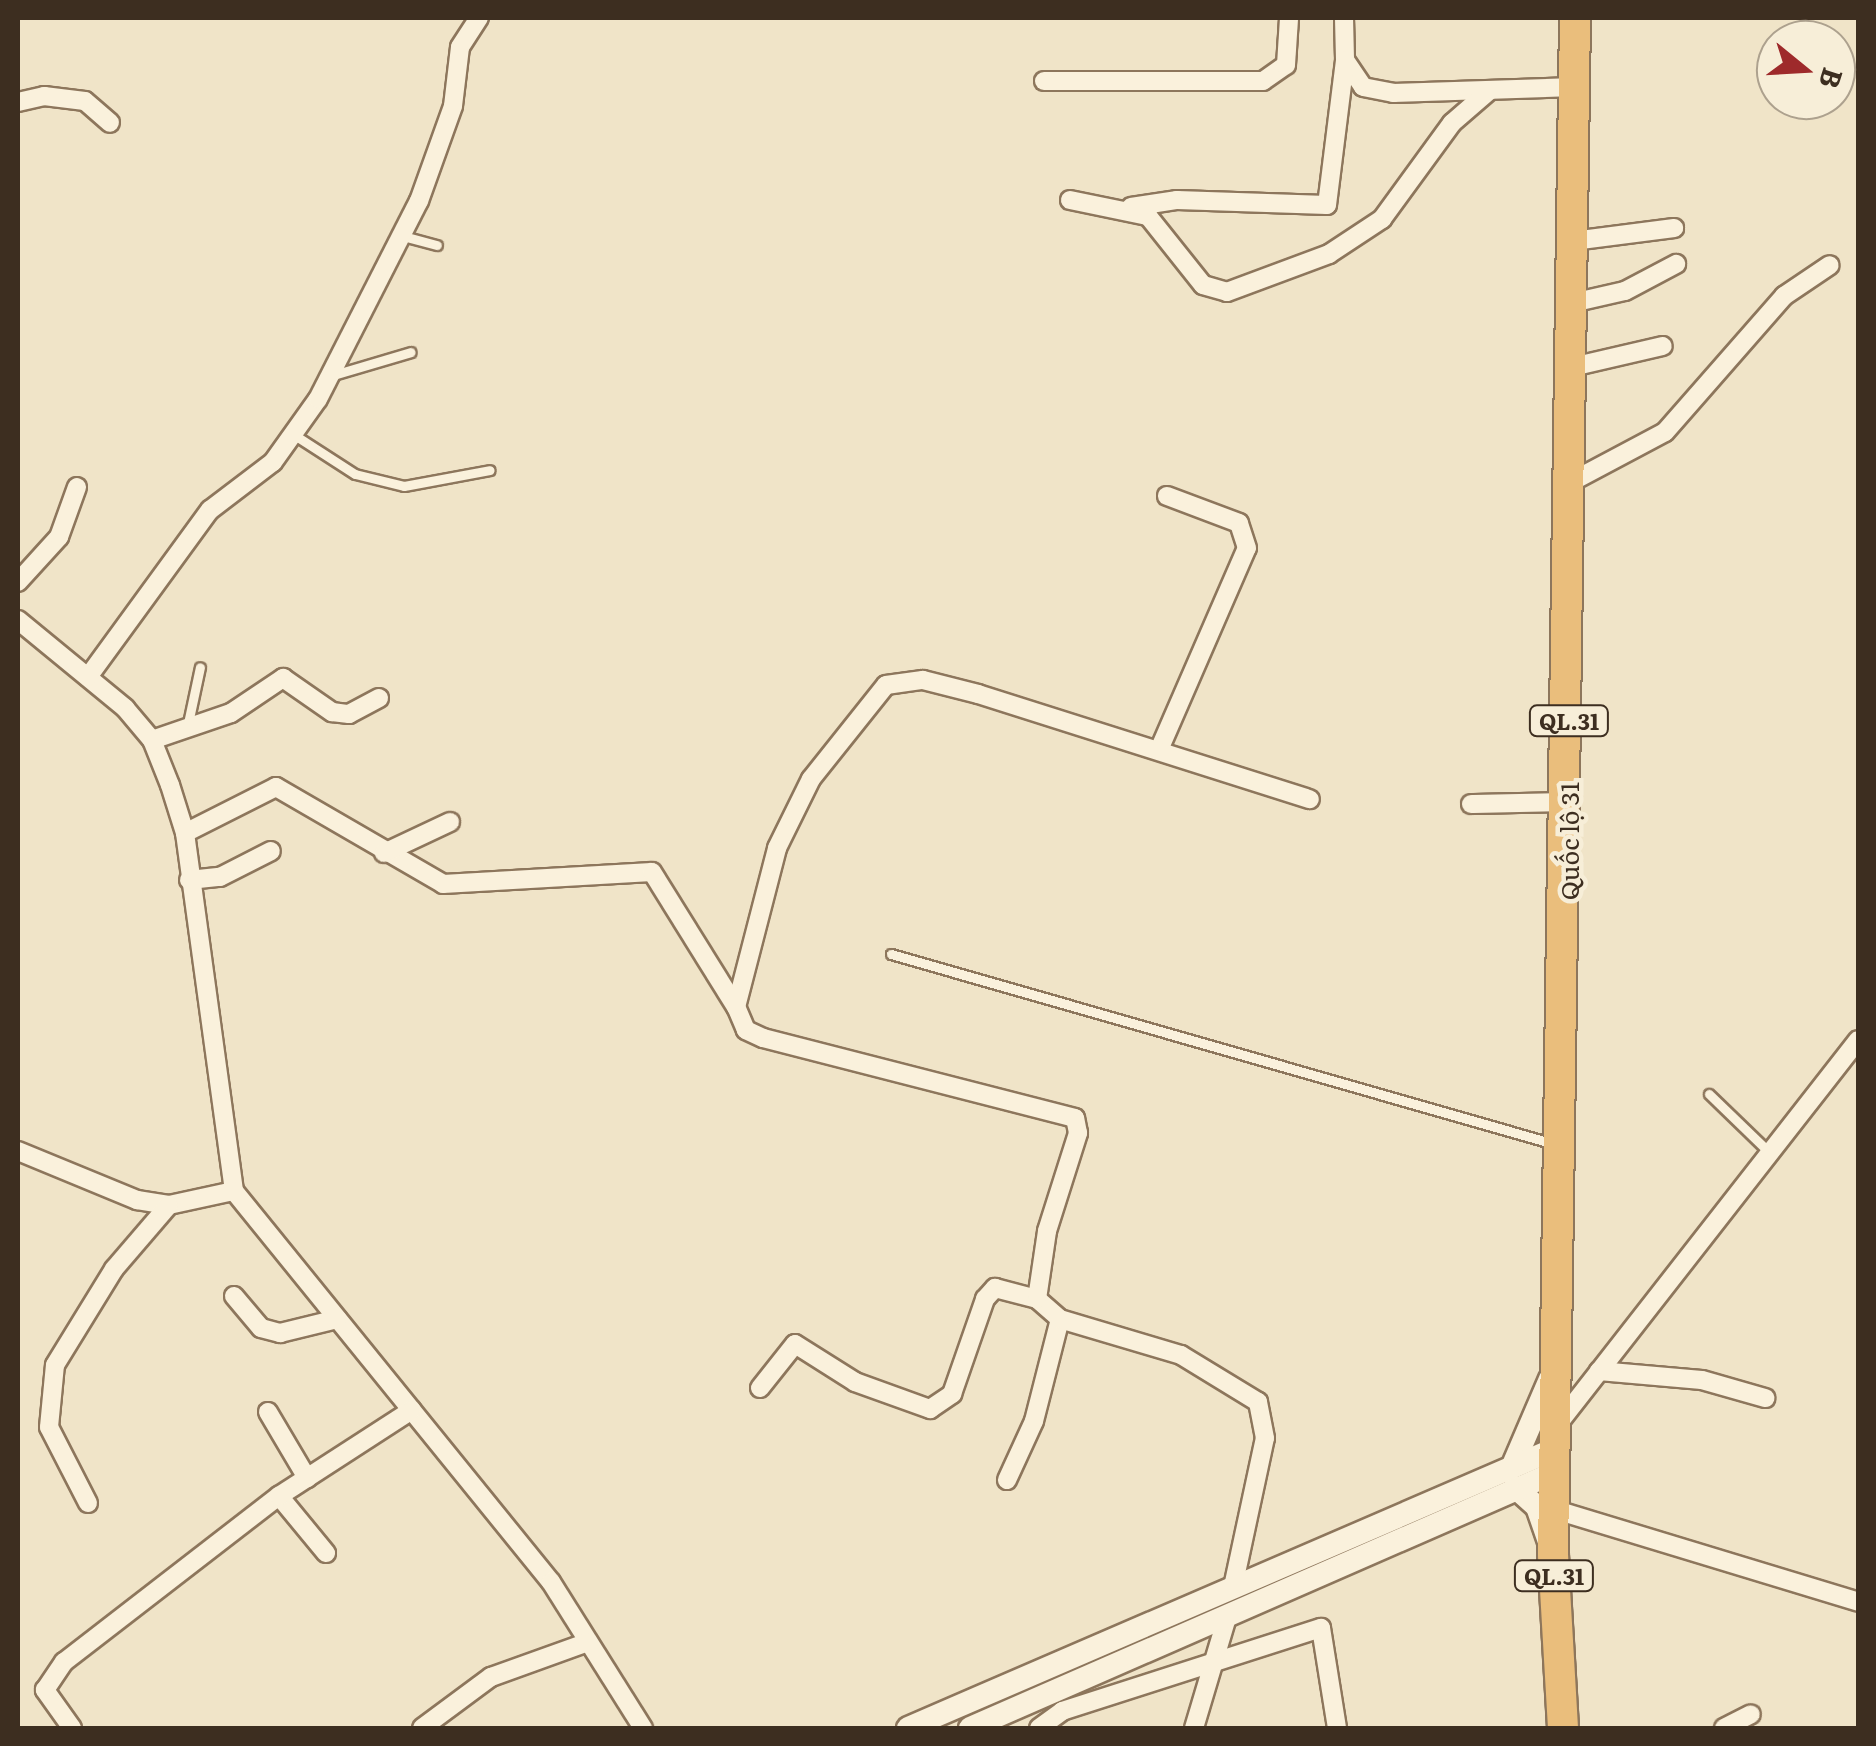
<!DOCTYPE html>
<meta charset="utf-8">
<style>
body{margin:0}
#map{position:relative;width:1876px;height:1746px;overflow:hidden;background:#f0e4c8;font-family:Literata,serif}
div>[style]{position:absolute}
.roads{filter:drop-shadow(2px 0 #8d765c) drop-shadow(-2px 0 #8d765c) drop-shadow(0 2px #8d765c) drop-shadow(0 -2px #8d765c)}
.service>*{height:9px;margin:-4.5px;padding:0 4.5px;transform-origin:4.5px;border-radius:4.5px;background:#faf1dc}
.minor>*{height:18px;margin:-9px;padding:0 9px;transform-origin:9px;border-radius:9px;background:#faf1dc}
.tertiary>*{height:22px;margin:-11px;padding:0 11px;transform-origin:11px;border-radius:11px;background:#faf1dc}
.trunk>*{height:30px;margin:-15px;padding:0 15px;transform-origin:15px;border-radius:15px;background:#eabe7c}
span{translate:-50% -50%;white-space:nowrap;text-align:center;line-height:1.15;-webkit-text-stroke:9px #f7eed8;paint-order:stroke}
.shield-label span{padding:2px 8px;background:#f7eed8;border:2px solid;border-radius:8px;-webkit-text-stroke-width:0}
.shield-label{font-size:22px;color:#3d2e20;font-weight:700}
.street-label{font-size:25px;color:#3d2e20}
.frame{position:absolute;inset:0;border:20px solid #3d2e20;pointer-events:none}
.north{position:absolute;left:1756px;top:20px;width:100px;height:100px;box-sizing:border-box;background:#f7eed8;border:2px solid #ada18e;border-radius:50%;rotate:108deg;font-size:28px;font-weight:700;line-height:40px;text-align:center;color:#3d2e20}
.north::after{content:'';display:block;margin:auto;width:35px;height:45px;background:#9e2a2b;clip-path:polygon(50% 0,100% 100%,50% 72%,0 100%)}
</style>
<div id="map">
<div class="roads">
<div class="service">
<i style="left:403px;top:236px;width:35px;rotate:15deg"></i>
<i style="left:330px;top:376px;width:84px;rotate:-16.5deg"></i>
<i style="left:296px;top:436px;width:70px;rotate:32.8deg"></i>
<i style="left:355px;top:474px;width:50px;rotate:13.8deg"></i>
<i style="left:404px;top:486px;width:87px;rotate:-10.5deg"></i>
<i style="left:187px;top:728px;width:62px;rotate:-78deg"></i>
<i style="left:891px;top:954px;width:687px;rotate:15.98deg"></i>
<i style="left:1709px;top:1094px;width:85px;rotate:44deg"></i>
</div>
<div class="minor">
<i style="left:1344px;top:18px;width:42px;rotate:88.6deg"></i>
<i style="left:1345px;top:60px;width:32px;rotate:56deg"></i>
<i style="left:1363px;top:87px;width:31px;rotate:11deg"></i>
<i style="left:1393px;top:93px;width:181px;rotate:-1.9deg"></i>
<i style="left:1044px;top:81px;width:219px"></i>
<i style="left:1263px;top:81px;width:28px;rotate:-35deg"></i>
<i style="left:1286px;top:65px;width:47px;rotate:-86.3deg"></i>
<i style="left:18px;top:102px;width:27px;rotate:-13deg"></i>
<i style="left:44px;top:96px;width:41px;rotate:7deg"></i>
<i style="left:85px;top:101px;width:33px;rotate:41deg"></i>
<i style="left:1070px;top:200px;width:80px;rotate:11.6deg"></i>
<i style="left:1148px;top:216px;width:88px;rotate:51.4deg"></i>
<i style="left:1203px;top:285px;width:25px;rotate:16deg"></i>
<i style="left:1227px;top:292px;width:109px;rotate:-20.4deg"></i>
<i style="left:1329px;top:254px;width:64px;rotate:-33.4deg"></i>
<i style="left:1382px;top:219px;width:119px;rotate:-53.9deg"></i>
<i style="left:1452px;top:123px;width:49px;rotate:-40.9deg"></i>
<i style="left:1131px;top:207px;width:47px;rotate:-8.7deg"></i>
<i style="left:1177px;top:200px;width:150px;rotate:1.9deg"></i>
<i style="left:1327px;top:205px;width:146px;rotate:-82.9deg"></i>
<i style="left:1573px;top:241px;width:102px;rotate:-7.3deg"></i>
<i style="left:1572px;top:303px;width:54px;rotate:-12.8deg"></i>
<i style="left:1625px;top:291px;width:58px;rotate:-27.9deg"></i>
<i style="left:1572px;top:367px;width:93px;rotate:-13deg"></i>
<i style="left:1571px;top:482px;width:106px;rotate:-28deg"></i>
<i style="left:1665px;top:432px;width:181px;rotate:-48.8deg"></i>
<i style="left:1784px;top:296px;width:55px;rotate:-34deg"></i>
<i style="left:18px;top:582px;width:61px;rotate:-47.7deg"></i>
<i style="left:59px;top:537px;width:53px;rotate:-70.2deg"></i>
<i style="left:18px;top:620px;width:139px;rotate:39.4deg"></i>
<i style="left:125px;top:708px;width:42px;rotate:49.8deg"></i>
<i style="left:152px;top:740px;width:48px;rotate:68.2deg"></i>
<i style="left:170px;top:785px;width:50px;rotate:72.6deg"></i>
<i style="left:185px;top:833px;width:361px;rotate:82.2deg"></i>
<i style="left:234px;top:1191px;width:503px;rotate:50.97deg"></i>
<i style="left:551px;top:1582px;width:173px;rotate:57.8deg"></i>
<i style="left:88px;top:677px;width:207px;rotate:-53.9deg"></i>
<i style="left:210px;top:510px;width:79px;rotate:-37.3deg"></i>
<i style="left:273px;top:462px;width:77px;rotate:-54.5deg"></i>
<i style="left:318px;top:399px;width:222px;rotate:-63deg"></i>
<i style="left:419px;top:201px;width:101px;rotate:-70.3deg"></i>
<i style="left:453px;top:106px;width:59px;rotate:-83.2deg"></i>
<i style="left:460px;top:47px;width:35px;rotate:-57deg"></i>
<i style="left:152px;top:740px;width:83px;rotate:-18.9deg"></i>
<i style="left:231px;top:713px;width:63px;rotate:-33.9deg"></i>
<i style="left:283px;top:678px;width:60px;rotate:34.8deg"></i>
<i style="left:332px;top:712px;width:17px;rotate:7deg"></i>
<i style="left:349px;top:714px;width:34px;rotate:-28deg"></i>
<i style="left:1159px;top:750px;width:220px;rotate:-66.5deg"></i>
<i style="left:1247px;top:548px;width:26px;rotate:-108deg"></i>
<i style="left:1239px;top:523px;width:77px;rotate:-159.4deg"></i>
<i style="left:1471px;top:804px;width:97px;rotate:-1.2deg"></i>
<i style="left:185px;top:833px;width:102px;rotate:-26.8deg"></i>
<i style="left:276px;top:787px;width:193px;rotate:30.1deg"></i>
<i style="left:443px;top:884px;width:209px;rotate:-3.3deg"></i>
<i style="left:652px;top:872px;width:159px;rotate:58.1deg"></i>
<i style="left:384px;top:853px;width:73px;rotate:-25.2deg"></i>
<i style="left:189px;top:880px;width:31px;rotate:-6deg"></i>
<i style="left:220px;top:877px;width:57px;rotate:-27deg"></i>
<i style="left:18px;top:1151px;width:129px;rotate:22.4deg"></i>
<i style="left:137px;top:1200px;width:32px;rotate:9deg"></i>
<i style="left:169px;top:1205px;width:66px;rotate:-12.2deg"></i>
<i style="left:234px;top:1296px;width:42px;rotate:49.8deg"></i>
<i style="left:261px;top:1328px;width:20px;rotate:15deg"></i>
<i style="left:280px;top:1333px;width:59px;rotate:-13.8deg"></i>
<i style="left:1599px;top:1371px;width:103px;rotate:5deg"></i>
<i style="left:1702px;top:1380px;width:66px;rotate:15.9deg"></i>
<i style="left:760px;top:1388px;width:56px;rotate:-51.5deg"></i>
<i style="left:795px;top:1344px;width:71px;rotate:32.3deg"></i>
<i style="left:855px;top:1382px;width:80px;rotate:19.8deg"></i>
<i style="left:930px;top:1409px;width:27px;rotate:-34deg"></i>
<i style="left:952px;top:1394px;width:101px;rotate:-70.8deg"></i>
<i style="left:985px;top:1299px;width:15px;rotate:-48deg"></i>
<i style="left:995px;top:1288px;width:43px;rotate:14.7deg"></i>
<i style="left:268px;top:1412px;width:77px;rotate:59.4deg"></i>
<i style="left:1558px;top:1424px;width:487px;rotate:-52deg"></i>
<i style="left:1007px;top:1480px;width:65px;rotate:-65.4deg"></i>
<i style="left:1034px;top:1421px;width:105px;rotate:-75.7deg"></i>
<i style="left:279px;top:1496px;width:74px;rotate:50.5deg"></i>
<i style="left:88px;top:1503px;width:85px;rotate:-117.2deg"></i>
<i style="left:49px;top:1427px;width:62px;rotate:-84.5deg"></i>
<i style="left:55px;top:1365px;width:113px;rotate:-58.4deg"></i>
<i style="left:114px;top:1269px;width:84px;rotate:-49.3deg"></i>
<i style="left:1556px;top:1510px;width:316px;rotate:16.9deg"></i>
<i style="left:1233px;top:1587px;width:152px;rotate:-77.9deg"></i>
<i style="left:1265px;top:1438px;width:37px;rotate:-101deg"></i>
<i style="left:1258px;top:1402px;width:90px;rotate:-148.6deg"></i>
<i style="left:1181px;top:1355px;width:126px;rotate:-163.4deg"></i>
<i style="left:1060px;top:1319px;width:30px;rotate:-139deg"></i>
<i style="left:1037px;top:1299px;width:69px;rotate:-81.6deg"></i>
<i style="left:1047px;top:1231px;width:103px;rotate:-72.4deg"></i>
<i style="left:1078px;top:1133px;width:15px;rotate:-101deg"></i>
<i style="left:1075px;top:1118px;width:322px;rotate:-165.6deg"></i>
<i style="left:763px;top:1038px;width:19px;rotate:-155deg"></i>
<i style="left:746px;top:1030px;width:25px;rotate:-113deg"></i>
<i style="left:736px;top:1007px;width:164px;rotate:-75.5deg"></i>
<i style="left:777px;top:848px;width:77px;rotate:-63.8deg"></i>
<i style="left:811px;top:779px;width:120px;rotate:-51.4deg"></i>
<i style="left:886px;top:685px;width:37px;rotate:-8deg"></i>
<i style="left:923px;top:680px;width:57px;rotate:14.3deg"></i>
<i style="left:978px;top:694px;width:348px;rotate:17.6deg"></i>
<i style="left:72px;top:1728px;width:47px;rotate:-125.4deg"></i>
<i style="left:45px;top:1690px;width:34px;rotate:-56deg"></i>
<i style="left:64px;top:1662px;width:272px;rotate:-37.7deg"></i>
<i style="left:279px;top:1496px;width:158px;rotate:-32.9deg"></i>
<i style="left:422px;top:1728px;width:86px;rotate:-36.5deg"></i>
<i style="left:491px;top:1677px;width:103px;rotate:-19.8deg"></i>
<i style="left:1039px;top:1728px;width:29px;rotate:-36deg"></i>
<i style="left:1062px;top:1711px;width:272px;rotate:-17.8deg"></i>
<i style="left:1321px;top:1628px;width:101px;rotate:80.9deg"></i>
<i style="left:1194px;top:1728px;width:119px;rotate:-73.4deg"></i>
<i style="left:1724px;top:1728px;width:30px;rotate:-27deg"></i>
</div>
<div class="tertiary">
<i style="left:1513px;top:1465px;width:94px;rotate:-66.7deg"></i>
<i style="left:1515px;top:1487px;width:30px;rotate:42deg"></i>
<i style="left:1537px;top:1507px;width:36px;rotate:71deg"></i>
<i style="left:908px;top:1728px;width:707px;rotate:-23.34deg"></i>
<i style="left:970px;top:1728px;width:639px;rotate:-23.6deg"></i>
</div>
<div class="trunk">
<i style="left:1563px;top:1728px;width:174px;rotate:-93.3deg"></i>
<i style="left:1553px;top:1554px;width:1536px;rotate:-89.18deg"></i>
</div>
</div>
<div class="shield-label">
<span style="left:1569px;top:721px">QL.31</span>
<span style="left:1554px;top:1576px">QL.31</span>
</div>
<div class="street-label">
<span style="left:1569px;top:841px;rotate:-90deg">Quốc lộ 31</span>
</div>
<div class="frame"></div>
<div class="north">B</div>
</div>
